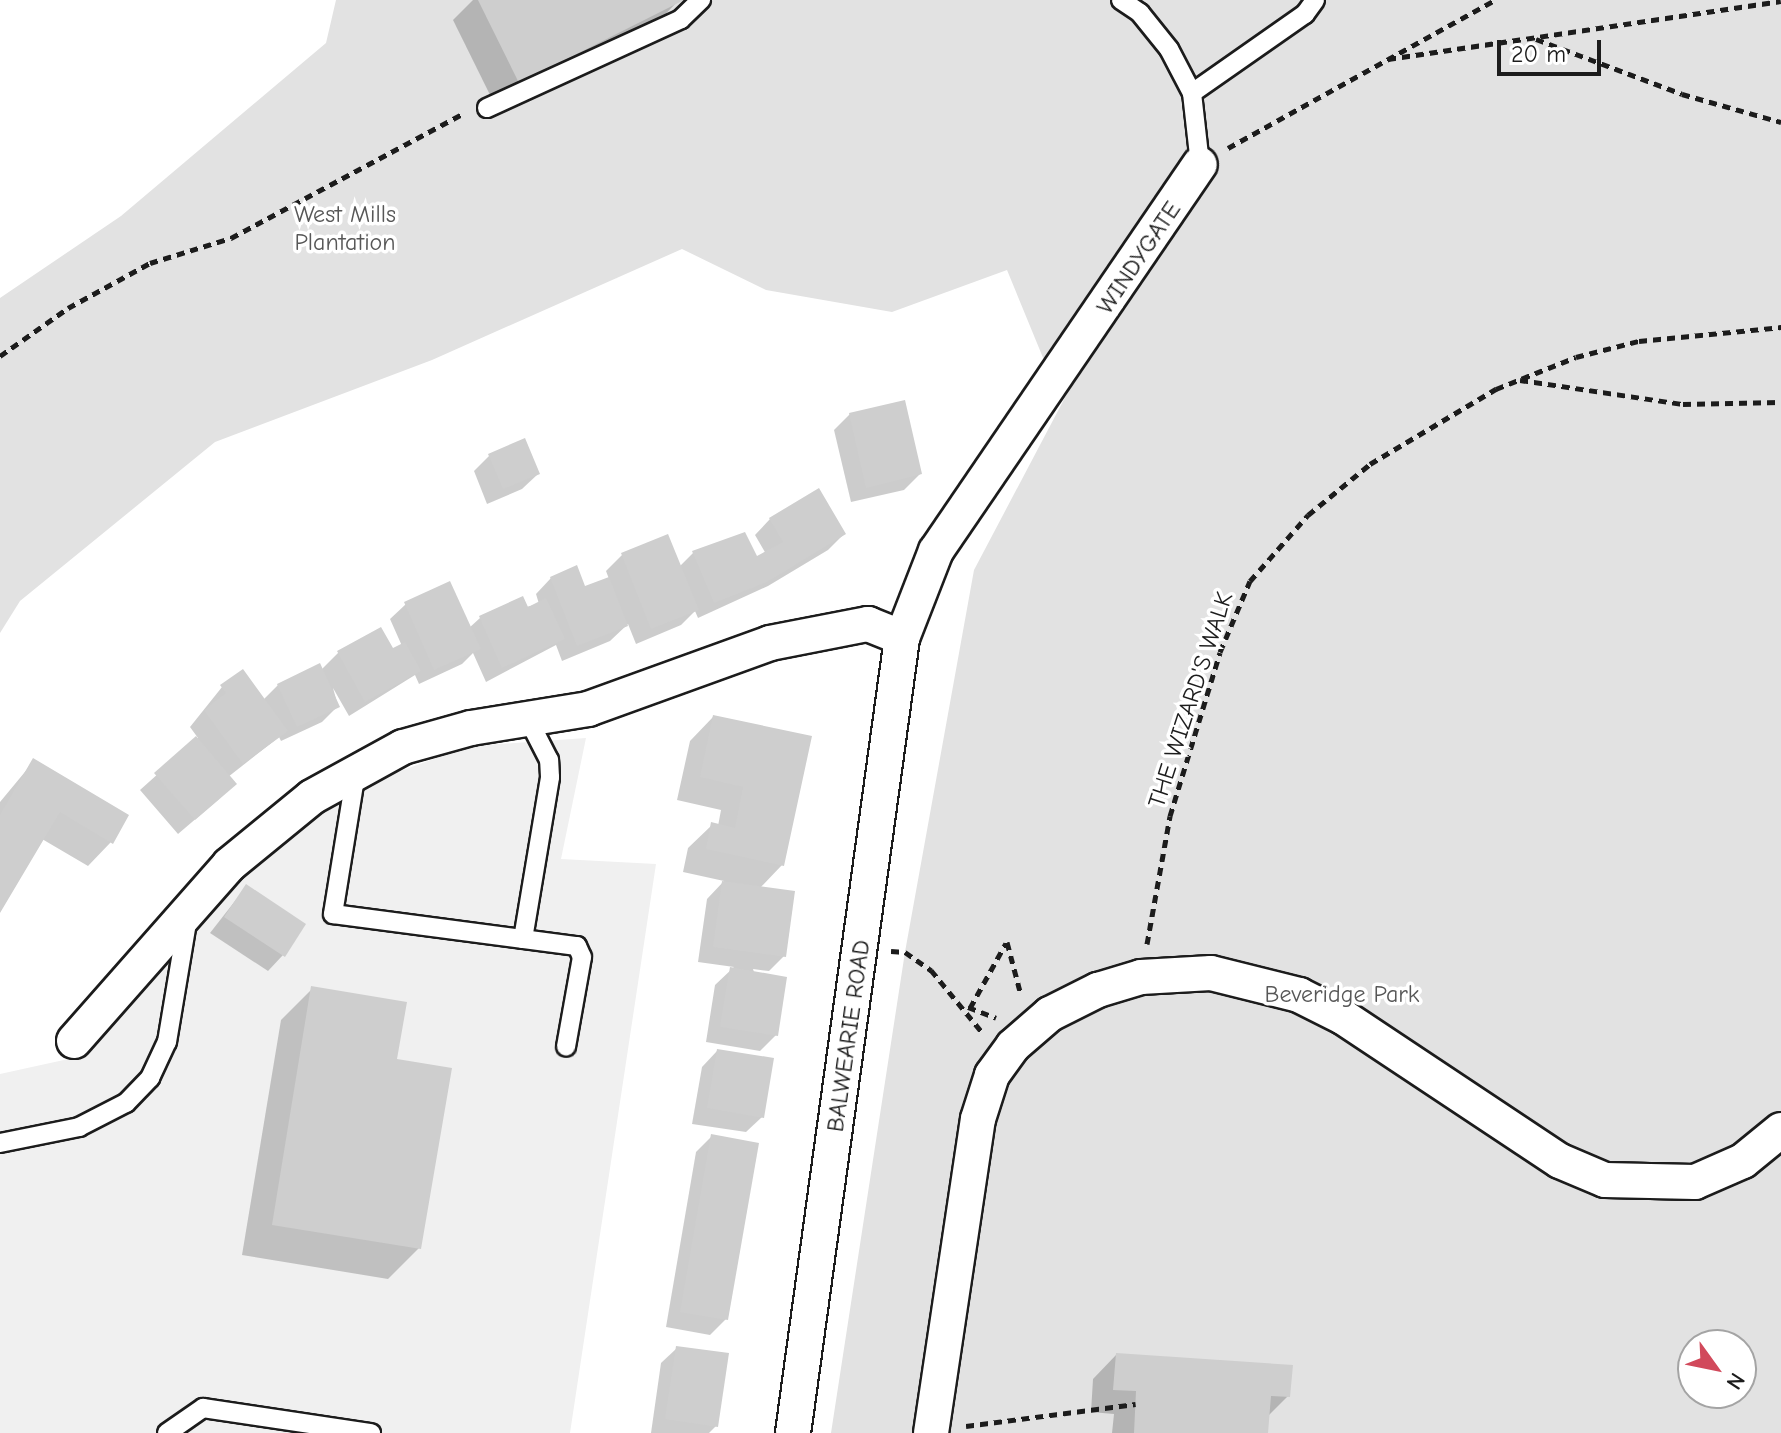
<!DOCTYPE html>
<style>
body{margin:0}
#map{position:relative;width:1781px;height:1433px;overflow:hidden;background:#fff;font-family:"Comic Neue",sans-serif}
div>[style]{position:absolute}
.built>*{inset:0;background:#f0f0f0}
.green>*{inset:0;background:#e2e2e2}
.shadow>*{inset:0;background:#0003}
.building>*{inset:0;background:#cecece}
.path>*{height:5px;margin-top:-2.5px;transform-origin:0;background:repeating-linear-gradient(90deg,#1c1c1c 0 8px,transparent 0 14px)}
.roads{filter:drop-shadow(2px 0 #1c1c1c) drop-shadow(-2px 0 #1c1c1c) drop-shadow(0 2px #1c1c1c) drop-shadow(0 -2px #1c1c1c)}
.lane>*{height:18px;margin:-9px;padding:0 9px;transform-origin:9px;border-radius:9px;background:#fff}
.street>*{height:34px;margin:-17px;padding:0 17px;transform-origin:17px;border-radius:17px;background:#fff}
span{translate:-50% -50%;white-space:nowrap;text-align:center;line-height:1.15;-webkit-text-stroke:7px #fff;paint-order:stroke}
.park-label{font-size:24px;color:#575757}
.street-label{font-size:24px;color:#1c1c1c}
.north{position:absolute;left:1677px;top:1329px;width:80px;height:80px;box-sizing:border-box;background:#fff;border:2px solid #a4a4a4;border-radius:50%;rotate:123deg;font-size:22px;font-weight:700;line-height:32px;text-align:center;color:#1c1c1c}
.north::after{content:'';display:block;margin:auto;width:28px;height:36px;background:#d1495b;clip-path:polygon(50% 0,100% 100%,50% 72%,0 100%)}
.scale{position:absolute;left:1497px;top:40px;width:104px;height:36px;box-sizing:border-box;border:4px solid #1c1c1c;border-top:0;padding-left:10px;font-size:24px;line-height:28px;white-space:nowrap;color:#1c1c1c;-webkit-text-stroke:6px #fff;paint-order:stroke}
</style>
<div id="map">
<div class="built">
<i style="clip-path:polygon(586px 738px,561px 859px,656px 864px,570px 1433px,0 1433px,0 1074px,82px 1056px,213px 906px,287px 839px,364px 784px,470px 746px)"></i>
</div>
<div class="green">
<i style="clip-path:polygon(evenodd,336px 0,1781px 0,1781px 1433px,831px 1433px,905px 952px,974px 570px,1070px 388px,1046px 365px,1007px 270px,892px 312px,766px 290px,682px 249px,432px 360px,215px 442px,20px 601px,0 633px,0 298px,121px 216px,326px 43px,336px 0,1693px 1345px,1741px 1345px,1741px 1393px,1693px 1393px,1693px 1345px)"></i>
</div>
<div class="shadow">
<i style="clip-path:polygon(473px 0,678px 0,678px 1px,655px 25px,495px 105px,453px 20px)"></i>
<i style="clip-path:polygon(850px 414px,920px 474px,904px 490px,851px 502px,834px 430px)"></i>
<i style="clip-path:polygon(490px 455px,538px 474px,522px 489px,487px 504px,474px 471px)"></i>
<i style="clip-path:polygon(770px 519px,844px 534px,828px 550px,768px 586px,698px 618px,695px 611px,681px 625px,636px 644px,628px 624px,610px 641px,562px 661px,556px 645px,486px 682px,473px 653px,462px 664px,419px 684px,415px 675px,349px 716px,333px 688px,338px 706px,322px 722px,281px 741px,279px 737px,228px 777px,219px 799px,178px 834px,140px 790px,198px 738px,190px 727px,222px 687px,263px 700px,278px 685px,321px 670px,338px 653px,392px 651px,402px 646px,390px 619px,406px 604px,469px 628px,480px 618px,539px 604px,536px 594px,551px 578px,584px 589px,609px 579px,606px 571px,622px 555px,667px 537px,679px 567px,693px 553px,744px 534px,756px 559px,766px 554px,755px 535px)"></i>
<i style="clip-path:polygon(713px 717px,782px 865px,760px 888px,784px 956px,769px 971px,753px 969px,776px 1035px,760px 1051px,706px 1042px,715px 985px,734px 967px,698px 962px,707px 899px,724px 881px,683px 872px,688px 848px,712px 825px,718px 826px,721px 810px,677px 800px,690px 741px)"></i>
<i style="clip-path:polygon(34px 761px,111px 842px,88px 866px,42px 839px,0 909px,0 802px)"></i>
<i style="clip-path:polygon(246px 887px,283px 955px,268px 971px,210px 933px)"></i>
<i style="clip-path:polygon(312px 989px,395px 1060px,419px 1248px,388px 1279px,242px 1255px,281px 1020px)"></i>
<i style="clip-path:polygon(717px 1051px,762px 1117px,746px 1132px,692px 1124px,702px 1067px)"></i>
<i style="clip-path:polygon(712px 1136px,726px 1319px,710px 1335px,666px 1327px,696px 1152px)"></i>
<i style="clip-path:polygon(677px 1348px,716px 1426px,709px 1433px,651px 1433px,661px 1363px)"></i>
<i style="clip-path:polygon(1116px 1355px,1288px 1396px,1267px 1417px,1266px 1433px,1112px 1433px,1114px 1414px,1091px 1412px,1093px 1379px)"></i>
</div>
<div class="building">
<i style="clip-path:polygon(478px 0,684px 0,519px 83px)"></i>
<i style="clip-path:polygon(905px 400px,922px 474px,866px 488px,849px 413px)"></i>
<i style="clip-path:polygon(525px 438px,540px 474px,503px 489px,488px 454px)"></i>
<i style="clip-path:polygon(819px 488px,846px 534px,767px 582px,714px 603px,692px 551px,745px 532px,757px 556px,783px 542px,769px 518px)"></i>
<i style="clip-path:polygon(668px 534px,699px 610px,651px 629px,621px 553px)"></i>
<i style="clip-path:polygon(577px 565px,585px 586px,609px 577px,628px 626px,577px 646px,550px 577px)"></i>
<i style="clip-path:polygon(450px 581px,481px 649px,434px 670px,404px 602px)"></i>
<i style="clip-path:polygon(523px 596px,528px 607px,546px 598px,565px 639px,502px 668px,479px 616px)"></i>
<i style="clip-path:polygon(381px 627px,393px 648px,405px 642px,421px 671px,365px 702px,337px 651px)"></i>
<i style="clip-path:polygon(320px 663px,340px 707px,297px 727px,277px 684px)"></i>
<i style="clip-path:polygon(243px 669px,288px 731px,243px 764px,204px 710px,226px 693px,220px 685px)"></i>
<i style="clip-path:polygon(713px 715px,812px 736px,784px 866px,706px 849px,711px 822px,735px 828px,743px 787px,700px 777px)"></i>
<i style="clip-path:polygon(196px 736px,237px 784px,195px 820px,154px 773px)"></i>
<i style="clip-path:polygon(33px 758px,129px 815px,113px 844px,60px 812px,0 913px,0 815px)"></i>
<i style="clip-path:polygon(722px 881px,795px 891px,786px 957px,713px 947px)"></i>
<i style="clip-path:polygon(246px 884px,306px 924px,285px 957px,224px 917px)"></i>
<i style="clip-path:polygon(730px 967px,787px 977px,778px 1036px,720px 1027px)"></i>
<i style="clip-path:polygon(311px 986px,407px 1002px,397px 1059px,452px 1068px,421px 1249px,272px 1225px)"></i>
<i style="clip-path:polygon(717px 1049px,774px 1058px,764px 1118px,707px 1108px)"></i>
<i style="clip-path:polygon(711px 1134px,759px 1143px,728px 1320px,680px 1312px)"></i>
<i style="clip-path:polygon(676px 1346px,729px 1353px,718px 1427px,665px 1419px)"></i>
<i style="clip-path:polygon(1116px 1353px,1293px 1365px,1290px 1397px,1271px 1396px,1268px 1433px,1134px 1433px,1136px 1391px,1113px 1390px)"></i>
</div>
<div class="path">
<i style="left:1536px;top:39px;width:156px;rotate:20.6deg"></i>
<i style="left:1682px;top:94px;width:103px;rotate:15.8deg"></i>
<i style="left:1388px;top:59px;width:397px;rotate:-8.4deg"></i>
<i style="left:1228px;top:148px;width:305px;rotate:-29deg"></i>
<i style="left:0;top:356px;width:83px;rotate:-35.2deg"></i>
<i style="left:68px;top:308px;width:94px;rotate:-28.8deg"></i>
<i style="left:150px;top:263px;width:85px;rotate:-17.2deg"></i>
<i style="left:231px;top:238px;width:264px;rotate:-28.2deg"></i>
<i style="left:1520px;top:380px;width:165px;rotate:8.4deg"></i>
<i style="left:1683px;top:404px;width:98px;rotate:-1.2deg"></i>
<i style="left:1007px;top:942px;width:55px;rotate:75.2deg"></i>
<i style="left:1147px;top:944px;width:130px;rotate:-79.8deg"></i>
<i style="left:1170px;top:816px;width:171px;rotate:-73deg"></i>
<i style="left:1220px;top:652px;width:77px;rotate:-67.1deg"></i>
<i style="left:1250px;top:581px;width:88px;rotate:-48.7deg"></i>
<i style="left:1308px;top:515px;width:80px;rotate:-39.4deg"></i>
<i style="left:1370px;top:464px;width:147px;rotate:-30.8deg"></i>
<i style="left:1496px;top:389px;width:86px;rotate:-21.8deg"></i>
<i style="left:1576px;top:357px;width:65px;rotate:-14.3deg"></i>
<i style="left:1639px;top:341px;width:143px;rotate:-5.6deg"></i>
<i style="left:891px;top:951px;width:14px;rotate:4deg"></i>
<i style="left:905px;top:952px;width:32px;rotate:35deg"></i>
<i style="left:931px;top:970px;width:80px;rotate:50.6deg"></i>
<i style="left:968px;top:1007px;width:30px;rotate:21deg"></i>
<i style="left:970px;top:1008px;width:74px;rotate:-61deg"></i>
<i style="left:966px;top:1426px;width:171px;rotate:-7.4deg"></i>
</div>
<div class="roads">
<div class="lane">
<i style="left:1121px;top:0;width:23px;rotate:34deg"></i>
<i style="left:1140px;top:13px;width:46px;rotate:51.1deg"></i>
<i style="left:1169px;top:49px;width:50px;rotate:62.4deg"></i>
<i style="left:1192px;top:93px;width:71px;rotate:83.6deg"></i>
<i style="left:1192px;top:93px;width:138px;rotate:-35deg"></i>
<i style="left:1305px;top:14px;width:17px;rotate:-54deg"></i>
<i style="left:487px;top:108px;width:213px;rotate:-24.6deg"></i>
<i style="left:681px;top:19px;width:28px;rotate:-44deg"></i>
<i style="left:356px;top:772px;width:144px;rotate:99.2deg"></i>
<i style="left:333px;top:914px;width:246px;rotate:7.5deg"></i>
<i style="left:577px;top:946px;width:12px;rotate:66deg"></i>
<i style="left:582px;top:957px;width:91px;rotate:100.1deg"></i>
<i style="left:523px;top:939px;width:164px;rotate:-80.5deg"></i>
<i style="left:550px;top:777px;width:17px;rotate:-93deg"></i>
<i style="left:549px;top:760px;width:46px;rotate:-117.1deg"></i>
<i style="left:0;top:1143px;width:81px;rotate:-11.4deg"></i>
<i style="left:79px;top:1127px;width:53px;rotate:-27.1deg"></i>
<i style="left:126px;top:1103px;width:35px;rotate:-46deg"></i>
<i style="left:150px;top:1078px;width:40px;rotate:-65deg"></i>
<i style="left:167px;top:1042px;width:128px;rotate:-80.5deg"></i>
<i style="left:167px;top:1433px;width:44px;rotate:-34.8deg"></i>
<i style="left:203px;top:1408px;width:170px;rotate:8.5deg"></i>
</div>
<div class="street">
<i style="left:74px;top:1041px;width:235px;rotate:-48.6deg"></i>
<i style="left:229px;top:865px;width:107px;rotate:-39.3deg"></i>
<i style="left:312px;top:797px;width:104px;rotate:-28.8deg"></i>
<i style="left:403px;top:747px;width:71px;rotate:-15.6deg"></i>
<i style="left:471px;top:728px;width:119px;rotate:-9.2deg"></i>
<i style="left:588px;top:709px;width:194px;rotate:-19.9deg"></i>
<i style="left:770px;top:643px;width:100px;rotate:-11deg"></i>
<i style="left:868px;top:624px;width:37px;rotate:22deg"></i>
<i style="left:793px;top:1433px;width:802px;rotate:-82.19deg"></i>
<i style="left:902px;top:638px;width:93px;rotate:-68.7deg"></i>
<i style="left:936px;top:551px;width:468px;rotate:-55.7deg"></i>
<i style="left:931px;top:1433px;width:317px;rotate:-81.5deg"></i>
<i style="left:978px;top:1119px;width:46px;rotate:-72.3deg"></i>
<i style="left:992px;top:1075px;width:36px;rotate:-54deg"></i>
<i style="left:1013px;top:1046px;width:49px;rotate:-40.9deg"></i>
<i style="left:1050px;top:1014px;width:54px;rotate:-26.6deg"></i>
<i style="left:1098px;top:990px;width:45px;rotate:-16.8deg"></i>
<i style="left:1141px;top:977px;width:70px;rotate:-3.3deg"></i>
<i style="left:1211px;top:973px;width:91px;rotate:14deg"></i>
<i style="left:1299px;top:995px;width:49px;rotate:26.6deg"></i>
<i style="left:1343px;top:1017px;width:260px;rotate:33.6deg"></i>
<i style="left:1560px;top:1161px;width:49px;rotate:22.9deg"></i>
<i style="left:1605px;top:1180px;width:90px;rotate:1.3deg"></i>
<i style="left:1695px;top:1182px;width:52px;rotate:-23.6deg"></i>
<i style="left:1743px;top:1161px;width:49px;rotate:-39.2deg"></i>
</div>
</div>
<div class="park-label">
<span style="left:345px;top:229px">West Mills<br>Plantation</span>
<span style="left:1342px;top:995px">Beveridge Park</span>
</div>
<div class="street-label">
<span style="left:1139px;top:258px;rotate:-56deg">WINDYGATE</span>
<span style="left:1191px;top:700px;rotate:-72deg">THE WIZARD'S WALK</span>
<span style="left:849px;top:1036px;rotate:-82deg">BALWEARIE ROAD</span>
</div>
<div class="north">N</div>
<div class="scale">20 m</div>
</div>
